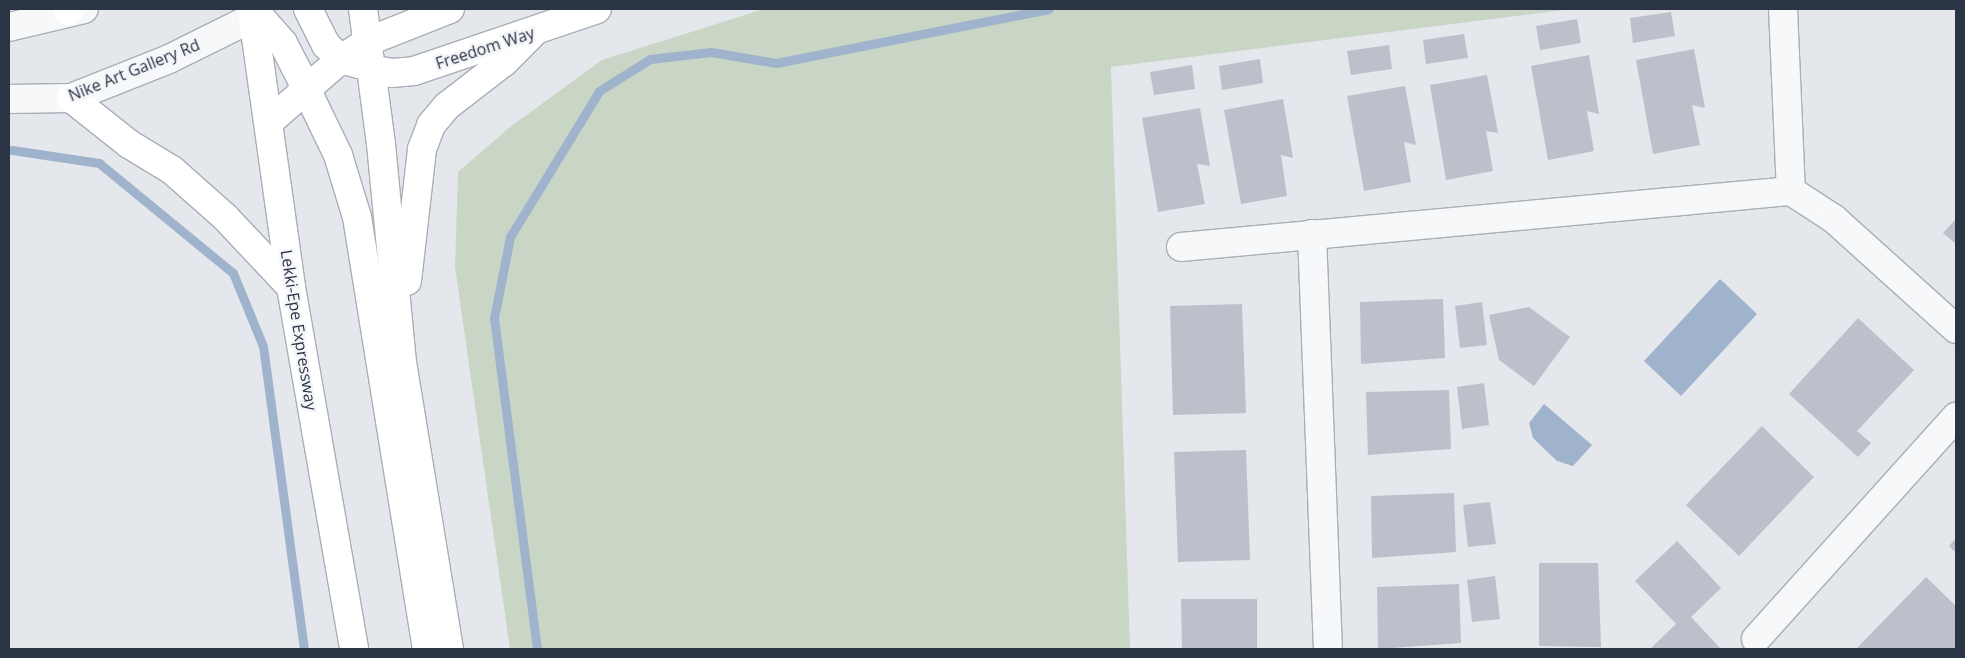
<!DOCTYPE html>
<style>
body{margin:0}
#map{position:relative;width:1965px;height:658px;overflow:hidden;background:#e4e7ec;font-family:"Open Sans",sans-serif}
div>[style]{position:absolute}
.green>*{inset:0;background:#c9d6c5}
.water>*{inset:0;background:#9fb4cc}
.stream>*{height:9px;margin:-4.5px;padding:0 4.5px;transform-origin:4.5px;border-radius:4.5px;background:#9fb4cc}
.building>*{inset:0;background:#bbc0ca}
.roads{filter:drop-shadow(1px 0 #a9aeb7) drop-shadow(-1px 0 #a9aeb7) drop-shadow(0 1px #a9aeb7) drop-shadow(0 -1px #a9aeb7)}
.minor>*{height:28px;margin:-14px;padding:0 14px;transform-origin:14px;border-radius:14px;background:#f7f8fa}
.primary>*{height:28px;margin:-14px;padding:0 14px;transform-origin:14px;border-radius:14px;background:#fff}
.trunk>*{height:28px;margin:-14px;padding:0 14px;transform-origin:14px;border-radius:14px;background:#fff}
span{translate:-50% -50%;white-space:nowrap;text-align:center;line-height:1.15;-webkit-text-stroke:5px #f4f6f9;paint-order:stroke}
.street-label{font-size:16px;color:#2b3445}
.frame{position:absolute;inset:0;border:10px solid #2b3445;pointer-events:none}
</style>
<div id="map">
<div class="green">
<i style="clip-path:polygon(764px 9px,1571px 9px,1111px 67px,1130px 649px,510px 649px,455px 267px,458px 172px,510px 127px,602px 60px)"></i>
</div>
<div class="water">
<i style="clip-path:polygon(1720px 279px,1757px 314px,1681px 396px,1644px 361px)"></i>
<i style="clip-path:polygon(1544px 404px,1592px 445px,1573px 466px,1557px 461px,1533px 438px,1529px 423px)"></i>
</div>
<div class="stream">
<i style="left:12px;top:150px;width:88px;rotate:8.5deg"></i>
<i style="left:99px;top:163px;width:173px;rotate:39.4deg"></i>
<i style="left:233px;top:273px;width:79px;rotate:67.7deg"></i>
<i style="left:263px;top:346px;width:306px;rotate:82.3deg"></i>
<i style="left:537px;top:649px;width:334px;rotate:-97.4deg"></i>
<i style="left:494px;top:318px;width:83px;rotate:-78.8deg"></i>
<i style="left:510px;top:237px;width:171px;rotate:-58.6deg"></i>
<i style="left:599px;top:91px;width:60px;rotate:-32.1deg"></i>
<i style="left:650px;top:59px;width:61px;rotate:-6.5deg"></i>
<i style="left:711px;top:52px;width:66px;rotate:9.6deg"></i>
<i style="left:776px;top:63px;width:278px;rotate:-11.2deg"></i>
</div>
<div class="building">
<i style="clip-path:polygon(1671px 12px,1675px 36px,1633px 43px,1630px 18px)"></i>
<i style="clip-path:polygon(1577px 19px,1581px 43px,1540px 50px,1536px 26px)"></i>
<i style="clip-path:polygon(1464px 34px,1468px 58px,1426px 64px,1423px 40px)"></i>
<i style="clip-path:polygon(1389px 45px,1392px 69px,1351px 75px,1347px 51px)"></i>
<i style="clip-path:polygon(1694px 49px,1705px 108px,1692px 105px,1700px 145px,1653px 154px,1636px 60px)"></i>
<i style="clip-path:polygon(1589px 55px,1599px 114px,1587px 111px,1594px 151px,1548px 160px,1531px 66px)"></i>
<i style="clip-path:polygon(1260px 59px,1263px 83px,1222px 90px,1219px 66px)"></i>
<i style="clip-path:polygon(1192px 65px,1195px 89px,1154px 95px,1150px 72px)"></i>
<i style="clip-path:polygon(1487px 75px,1498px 133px,1486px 131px,1493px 171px,1446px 180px,1430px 85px)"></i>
<i style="clip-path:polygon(1405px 86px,1416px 145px,1404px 142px,1411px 182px,1364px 191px,1347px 96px)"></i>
<i style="clip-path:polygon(1283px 99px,1293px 158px,1281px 155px,1287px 196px,1241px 204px,1224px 110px)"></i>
<i style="clip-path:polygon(1200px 108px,1210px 166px,1197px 164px,1205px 204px,1158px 212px,1142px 118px)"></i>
<i style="clip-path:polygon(1956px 219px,1956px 244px,1943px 233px)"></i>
<i style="clip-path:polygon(1443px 299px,1445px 358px,1361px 364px,1360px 302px)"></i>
<i style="clip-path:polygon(1482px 302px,1487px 345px,1460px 348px,1455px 306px)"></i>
<i style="clip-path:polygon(1242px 304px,1246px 413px,1173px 415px,1170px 306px)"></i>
<i style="clip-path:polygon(1529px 307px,1570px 337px,1534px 386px,1499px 360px,1489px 315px)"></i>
<i style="clip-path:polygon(1858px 318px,1914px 370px,1857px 431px,1871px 443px,1858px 457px,1789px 394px)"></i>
<i style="clip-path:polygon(1484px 383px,1489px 425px,1462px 429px,1457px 387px)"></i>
<i style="clip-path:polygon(1449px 390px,1451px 449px,1368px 455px,1366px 392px)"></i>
<i style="clip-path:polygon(1762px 426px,1814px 477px,1739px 556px,1686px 505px)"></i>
<i style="clip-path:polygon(1246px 450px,1250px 560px,1178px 562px,1174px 452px)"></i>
<i style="clip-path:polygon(1454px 493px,1456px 552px,1372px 558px,1371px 496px)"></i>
<i style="clip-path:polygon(1490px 502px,1496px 544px,1468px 547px,1463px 505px)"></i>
<i style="clip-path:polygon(1956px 538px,1956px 553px,1949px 546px)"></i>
<i style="clip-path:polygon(1677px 541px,1721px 588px,1691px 617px,1721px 649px,1650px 649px,1676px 624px,1635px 581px)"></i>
<i style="clip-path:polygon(1539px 563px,1598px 563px,1601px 647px,1539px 646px)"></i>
<i style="clip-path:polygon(1495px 576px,1500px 619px,1472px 622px,1467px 580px)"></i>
<i style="clip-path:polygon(1926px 577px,1956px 606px,1956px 649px,1856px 649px)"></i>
<i style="clip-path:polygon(1459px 584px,1461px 643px,1378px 649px,1377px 587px)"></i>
<i style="clip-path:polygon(1181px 599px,1257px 599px,1257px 649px,1182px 649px)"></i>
</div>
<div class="roads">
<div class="minor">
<i style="left:1783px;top:9px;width:182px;rotate:87.5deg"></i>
<i style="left:9px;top:27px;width:77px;rotate:-13.5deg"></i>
<i style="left:9px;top:99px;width:62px;rotate:-0.9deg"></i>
<i style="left:71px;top:98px;width:105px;rotate:-21.7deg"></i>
<i style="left:169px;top:59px;width:95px;rotate:-26.3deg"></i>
<i style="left:1312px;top:234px;width:415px;rotate:87.8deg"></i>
<i style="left:1181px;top:247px;width:613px;rotate:-5.25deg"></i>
<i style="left:1791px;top:191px;width:51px;rotate:33.1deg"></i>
<i style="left:1834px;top:219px;width:164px;rotate:42deg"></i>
<i style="left:1756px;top:639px;width:299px;rotate:-48deg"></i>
</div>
<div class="primary">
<i style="left:369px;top:41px;width:87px;rotate:-21.6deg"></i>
<i style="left:371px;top:69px;width:21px;rotate:11deg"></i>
<i style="left:392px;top:73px;width:22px;rotate:-5deg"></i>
<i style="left:414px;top:71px;width:193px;rotate:-18.7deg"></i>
</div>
<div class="trunk">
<i style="left:252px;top:9px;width:281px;rotate:82deg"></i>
<i style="left:291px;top:287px;width:367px;rotate:80.1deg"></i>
<i style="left:253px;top:9px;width:45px;rotate:48.6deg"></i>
<i style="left:283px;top:43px;width:28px;rotate:63deg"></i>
<i style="left:296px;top:68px;width:97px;rotate:64.2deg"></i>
<i style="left:338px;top:155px;width:65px;rotate:73deg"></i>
<i style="left:357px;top:217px;width:438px;rotate:80.8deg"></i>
<i style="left:308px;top:9px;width:40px;rotate:63.4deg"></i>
<i style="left:326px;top:45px;width:21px;rotate:43deg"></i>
<i style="left:341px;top:59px;width:18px;rotate:16deg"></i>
<i style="left:363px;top:9px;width:136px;rotate:82.4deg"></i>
<i style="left:381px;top:144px;width:219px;rotate:84.5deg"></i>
<i style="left:402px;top:362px;width:291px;rotate:80.7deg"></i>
<i style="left:68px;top:11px;width:3px;rotate:-45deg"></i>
<i style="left:71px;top:98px;width:74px;rotate:38.4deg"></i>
<i style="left:129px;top:144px;width:50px;rotate:31.2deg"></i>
<i style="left:172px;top:170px;width:71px;rotate:41.6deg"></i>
<i style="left:225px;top:217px;width:96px;rotate:46.7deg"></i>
<i style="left:270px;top:121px;width:94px;rotate:-41.1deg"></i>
<i style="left:341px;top:59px;width:33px;rotate:-33deg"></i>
<i style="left:407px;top:281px;width:133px;rotate:-83.5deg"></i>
<i style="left:422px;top:149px;width:26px;rotate:-69deg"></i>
<i style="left:431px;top:125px;width:25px;rotate:-50deg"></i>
<i style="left:447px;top:106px;width:72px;rotate:-37.7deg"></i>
<i style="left:504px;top:62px;width:44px;rotate:-45deg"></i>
</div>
</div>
<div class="street-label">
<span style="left:485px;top:48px;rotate:-18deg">Freedom Way</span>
<span style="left:134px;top:70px;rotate:-22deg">Nike Art Gallery Rd</span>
<span style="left:299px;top:330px;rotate:81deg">Lekki-Epe Expressway</span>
</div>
<div class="frame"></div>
</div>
